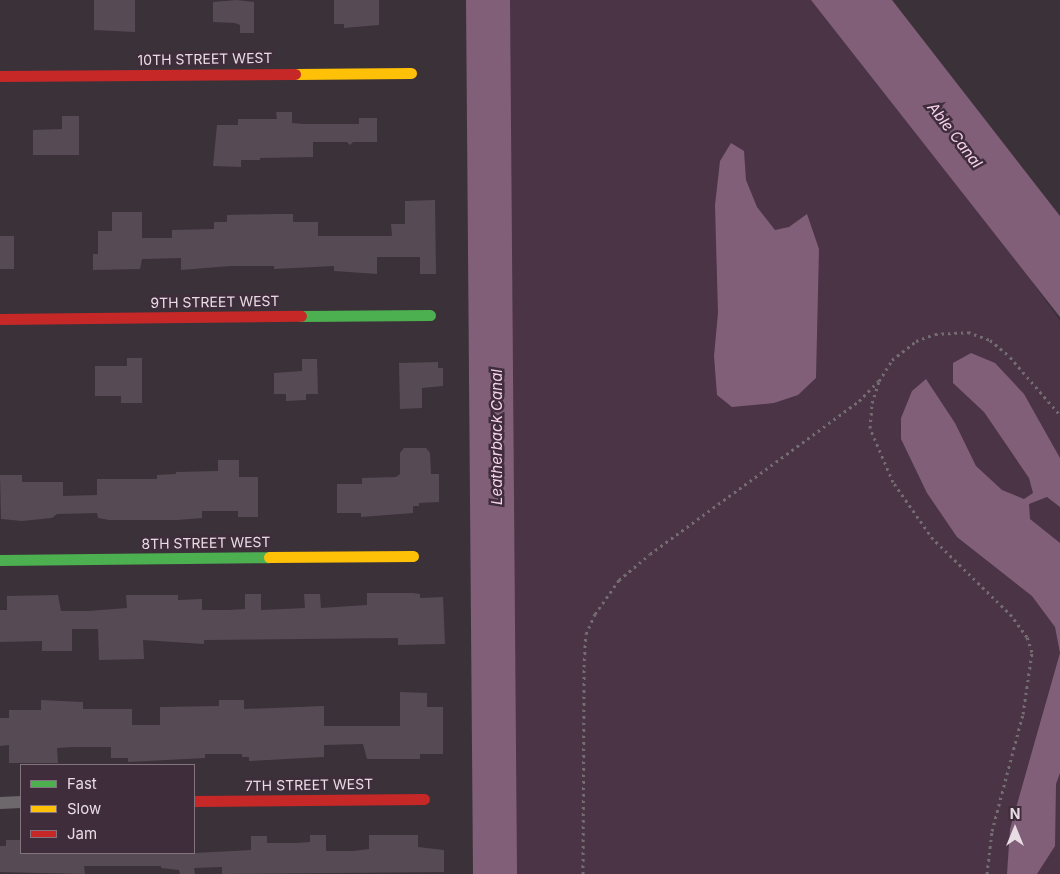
<!DOCTYPE html>
<style>
body{margin:0}
#map{position:relative;width:1060px;height:874px;overflow:hidden;background:#3b3139;font-family:Inter,sans-serif}
div>[style]{position:absolute}
.built>*{inset:0;background:#4b3445}
.water>*{inset:0;background:#815f79}
.building>*{inset:0;background:#564b54}
.path>*{height:3px;margin-top:-1.5px;transform-origin:0;background:repeating-linear-gradient(90deg,#736d72 0 2.5px,transparent 0 6.5px)}
.street>*{height:12px;margin:-6px;padding:0 6px;transform-origin:6px;border-radius:6px;background:#6d686c}
.fast>*{height:11px;margin:-5.5px;padding:0 5.5px;transform-origin:5.5px;border-radius:5.5px;background:#4caf50}
.slow>*{height:11px;margin:-5.5px;padding:0 5.5px;transform-origin:5.5px;border-radius:5.5px;background:#ffc107}
.jam>*{height:11px;margin:-5.5px;padding:0 5.5px;transform-origin:5.5px;border-radius:5.5px;background:#c62828}
span{translate:-50% -50%;white-space:nowrap;text-align:center;line-height:1.15;-webkit-text-stroke:5px #3f2d3b;paint-order:stroke}
.street-label{font-size:14px;color:#e8dce5}
.water-label{font-size:15px;color:#f9d4ef;font-style:italic}
.legend{position:absolute;left:20px;top:764px;width:175px;height:90px;box-sizing:border-box;background:#3f2d3b;border:1px solid #83737f;margin:0;padding:6px 9px;list-style:none;font-size:15px;color:#e8dce5}
.legend li{display:flex;align-items:center;gap:10px;height:25px}
.legend b{width:25px;border:1px solid #83737f}
.north{position:absolute;left:990px;top:804px;width:50px;height:50px;-webkit-text-stroke:4px #3f2d3b;paint-order:stroke;rotate:0deg;font-size:14px;font-weight:700;line-height:20px;text-align:center;color:#e8dce5}
.north::after{content:'';display:block;margin:auto;width:18px;height:22px;background:#e8dce5;clip-path:polygon(50% 0,100% 100%,50% 72%,0 100%)}
</style>
<div id="map">
<div class="built">
<i style="clip-path:polygon(501px 0,814px 0,968px 191px,1060px 321px,1060px 874px,513px 874px)"></i>
</div>
<div class="water">
<i style="clip-path:polygon(466px 0,510px 0,517px 874px,473px 874px)"></i>
<i style="clip-path:polygon(811px 0,892px 0,1060px 216px,1060px 317px)"></i>
<i style="clip-path:polygon(731px 143px,744px 151px,746px 180px,757px 207px,775px 230px,789px 227px,807px 214px,819px 249px,816px 378px,798px 395px,774px 403px,732px 407px,717px 395px,714px 356px,718px 313px,715px 205px,720px 161px)"></i>
<i style="clip-path:polygon(971px 353px,995px 363px,1024px 394px,1060px 458px,1060px 507px,1047px 497px,1029px 504px,1030px 519px,1060px 543px,1060px 773px,1056px 784px,1055px 846px,1037px 874px,1007px 874px,1010px 829px,1060px 653px,1055px 627px,1032px 596px,957px 537px,927px 493px,901px 439px,901px 418px,912px 391px,926px 379px,955px 423px,976px 466px,1002px 490px,1024px 499px,1033px 493px,1029px 478px,984px 412px,953px 383px,953px 363px)"></i>
</div>
<div class="building">
<i style="clip-path:polygon(94px 0,135px 0,135px 32px,94px 30px)"></i>
<i style="clip-path:polygon(237px 0,254px 2px,254px 33px,240px 33px,240px 25px,235px 23px,213px 22px,213px 2px)"></i>
<i style="clip-path:polygon(334px 0,379px 0,379px 25px,344px 28px,344px 24px,334px 24px)"></i>
<i style="clip-path:polygon(276px 112px,292px 112px,292px 123px,304px 124px,359px 124px,359px 118px,377px 118px,377px 142px,353px 142px,350px 145px,347px 142px,313px 142px,313px 157px,260px 158px,260px 160px,241px 160px,241px 167px,213px 166px,217px 125px,238px 125px,238px 119px,277px 119px)"></i>
<i style="clip-path:polygon(62px 116px,79px 116px,79px 155px,33px 155px,33px 130px,62px 129px)"></i>
<i style="clip-path:polygon(435px 200px,436px 274px,420px 274px,420px 257px,377px 257px,377px 274px,334px 271px,334px 266px,274px 269px,274px 266px,230px 266px,181px 270px,181px 258px,142px 259px,140px 269px,93px 270px,93px 254px,98px 254px,98px 231px,112px 231px,112px 212px,142px 212px,142px 238px,172px 238px,172px 230px,214px 229px,214px 222px,227px 222px,227px 215px,273px 214px,293px 214px,293px 222px,318px 222px,318px 236px,392px 236px,391px 224px,405px 224px,405px 201px)"></i>
<i style="clip-path:polygon(0 236px,14px 236px,14px 269px,0 269px)"></i>
<i style="clip-path:polygon(127px 358px,142px 358px,142px 403px,121px 403px,121px 396px,95px 396px,95px 366px,127px 366px)"></i>
<i style="clip-path:polygon(302px 359px,317px 359px,318px 394px,306px 394px,306px 400px,286px 401px,286px 394px,274px 394px,274px 373px,302px 371px)"></i>
<i style="clip-path:polygon(438px 362px,438px 368px,443px 368px,443px 386px,422px 388px,422px 408px,400px 409px,399px 363px)"></i>
<i style="clip-path:polygon(404px 448px,426px 448px,430px 453px,431px 474px,439px 474px,439px 502px,419px 503px,419px 506px,413px 506px,413px 513px,361px 517px,361px 513px,337px 513px,337px 484px,362px 484px,362px 478px,396px 477px,400px 474px,400px 453px)"></i>
<i style="clip-path:polygon(218px 460px,239px 460px,239px 477px,258px 477px,258px 517px,238px 517px,238px 511px,202px 511px,202px 518px,177px 520px,109px 520px,98px 518px,97px 513px,57px 514px,52px 518px,22px 521px,1px 519px,0 475px,22px 475px,22px 482px,63px 482px,63px 496px,97px 495px,97px 479px,157px 479px,157px 475px,176px 474px,176px 472px,218px 471px)"></i>
<i style="clip-path:polygon(367px 593px,413px 593px,420px 594px,420px 598px,443px 597px,445px 644px,398px 645px,398px 638px,204px 640px,204px 644px,143px 640px,144px 659px,99px 660px,98px 629px,72px 629px,72px 651px,42px 651px,42px 641px,0 642px,0 610px,7px 610px,7px 596px,58px 595px,61px 611px,88px 611px,127px 608px,126px 595px,178px 595px,178px 600px,202px 599px,202px 610px,228px 610px,245px 609px,245px 594px,261px 594px,261px 610px,305px 608px,304px 594px,320px 594px,321px 608px,367px 605px)"></i>
<i style="clip-path:polygon(400px 692px,427px 693px,427px 707px,443px 707px,443px 754px,420px 754px,420px 759px,367px 759px,363px 744px,324px 745px,324px 757px,249px 761px,249px 757px,242px 757px,242px 754px,205px 754px,205px 758px,128px 762px,128px 758px,111px 758px,111px 747px,74px 747px,57px 748px,58px 763px,9px 763px,9px 745px,0 746px,0 718px,9px 718px,9px 710px,41px 710px,41px 700px,83px 702px,83px 709px,132px 709px,132px 725px,160px 725px,160px 707px,219px 706px,219px 700px,244px 700px,244px 709px,324px 706px,324px 726px,400px 726px)"></i>
<i style="clip-path:polygon(310px 835px,326px 835px,326px 851px,353px 851px,369px 849px,369px 835px,418px 835px,418px 847px,444px 850px,444px 872px,222px 874px,222px 867px,194px 868px,195px 874px,180px 874px,179px 870px,161px 868px,161px 866px,84px 866px,85px 874px,0 872px,0 846px,6px 846px,6px 840px,21px 840px,21px 853px,195px 853px,251px 850px,251px 836px,267px 836px,267px 843px,296px 843px,310px 842px)"></i>
</div>
<div class="path">
<i style="left:583px;top:874px;width:207px;rotate:-89.7deg"></i>
<i style="left:584px;top:667px;width:33px;rotate:-87deg"></i>
<i style="left:586px;top:634px;width:22px;rotate:-66deg"></i>
<i style="left:595px;top:614px;width:42px;rotate:-54.8deg"></i>
<i style="left:619px;top:580px;width:40px;rotate:-40deg"></i>
<i style="left:650px;top:554px;width:259px;rotate:-36.2deg"></i>
<i style="left:859px;top:401px;width:28px;rotate:-46deg"></i>
<i style="left:987px;top:874px;width:43px;rotate:-83.4deg"></i>
<i style="left:992px;top:831px;width:121px;rotate:-75.2deg"></i>
<i style="left:1023px;top:714px;width:63px;rotate:-81.7deg"></i>
<i style="left:1032px;top:652px;width:16px;rotate:-108deg"></i>
<i style="left:1027px;top:637px;width:26px;rotate:-126deg"></i>
<i style="left:1012px;top:616px;width:110px;rotate:-135.7deg"></i>
<i style="left:933px;top:539px;width:70px;rotate:-125.1deg"></i>
<i style="left:893px;top:482px;width:59px;rotate:-113.1deg"></i>
<i style="left:870px;top:428px;width:25px;rotate:-85deg"></i>
<i style="left:872px;top:403px;width:23px;rotate:-72deg"></i>
<i style="left:879px;top:381px;width:25px;rotate:-58deg"></i>
<i style="left:892px;top:360px;width:31px;rotate:-38deg"></i>
<i style="left:916px;top:341px;width:20px;rotate:-20deg"></i>
<i style="left:935px;top:334px;width:33px;rotate:-3deg"></i>
<i style="left:968px;top:332px;width:23px;rotate:20deg"></i>
<i style="left:990px;top:340px;width:26px;rotate:40deg"></i>
<i style="left:1010px;top:357px;width:77px;rotate:49.2deg"></i>
</div>
<div class="street">
<i style="left:0;top:803px;width:21px;rotate:-3deg"></i>
</div>
<div class="fast">
<i style="left:301px;top:316px;width:129px;rotate:-0.4deg"></i>
<i style="left:0;top:560px;width:269px;rotate:-0.6deg"></i>
</div>
<div class="slow">
<i style="left:295px;top:74px;width:116px;rotate:-0.5deg"></i>
<i style="left:269px;top:557px;width:144px;rotate:-0.4deg"></i>
</div>
<div class="jam">
<i style="left:0;top:76px;width:295px;rotate:-0.4deg"></i>
<i style="left:0;top:319px;width:301px;rotate:-0.6deg"></i>
<i style="left:194px;top:801px;width:230px;rotate:-0.5deg"></i>
</div>
<div class="street-label">
<span style="left:205px;top:59px;rotate:-1deg">10TH STREET WEST</span>
<span style="left:215px;top:302px;rotate:-1deg">9TH STREET WEST</span>
<span style="left:206px;top:543px;rotate:-1deg">8TH STREET WEST</span>
<span style="left:309px;top:785px;rotate:-1deg">7TH STREET WEST</span>
</div>
<div class="water-label">
<span style="left:955px;top:135px;rotate:52deg">Able Canal</span>
<span style="left:497px;top:437px;rotate:-90deg">Leatherback Canal</span>
</div>
<ul class="legend">
<li><b style="height:6px;background:#4caf50"></b>Fast</li>
<li><b style="height:6px;background:#ffc107"></b>Slow</li>
<li><b style="height:6px;background:#c62828"></b>Jam</li>
</ul>
<div class="north">N</div>
</div>
